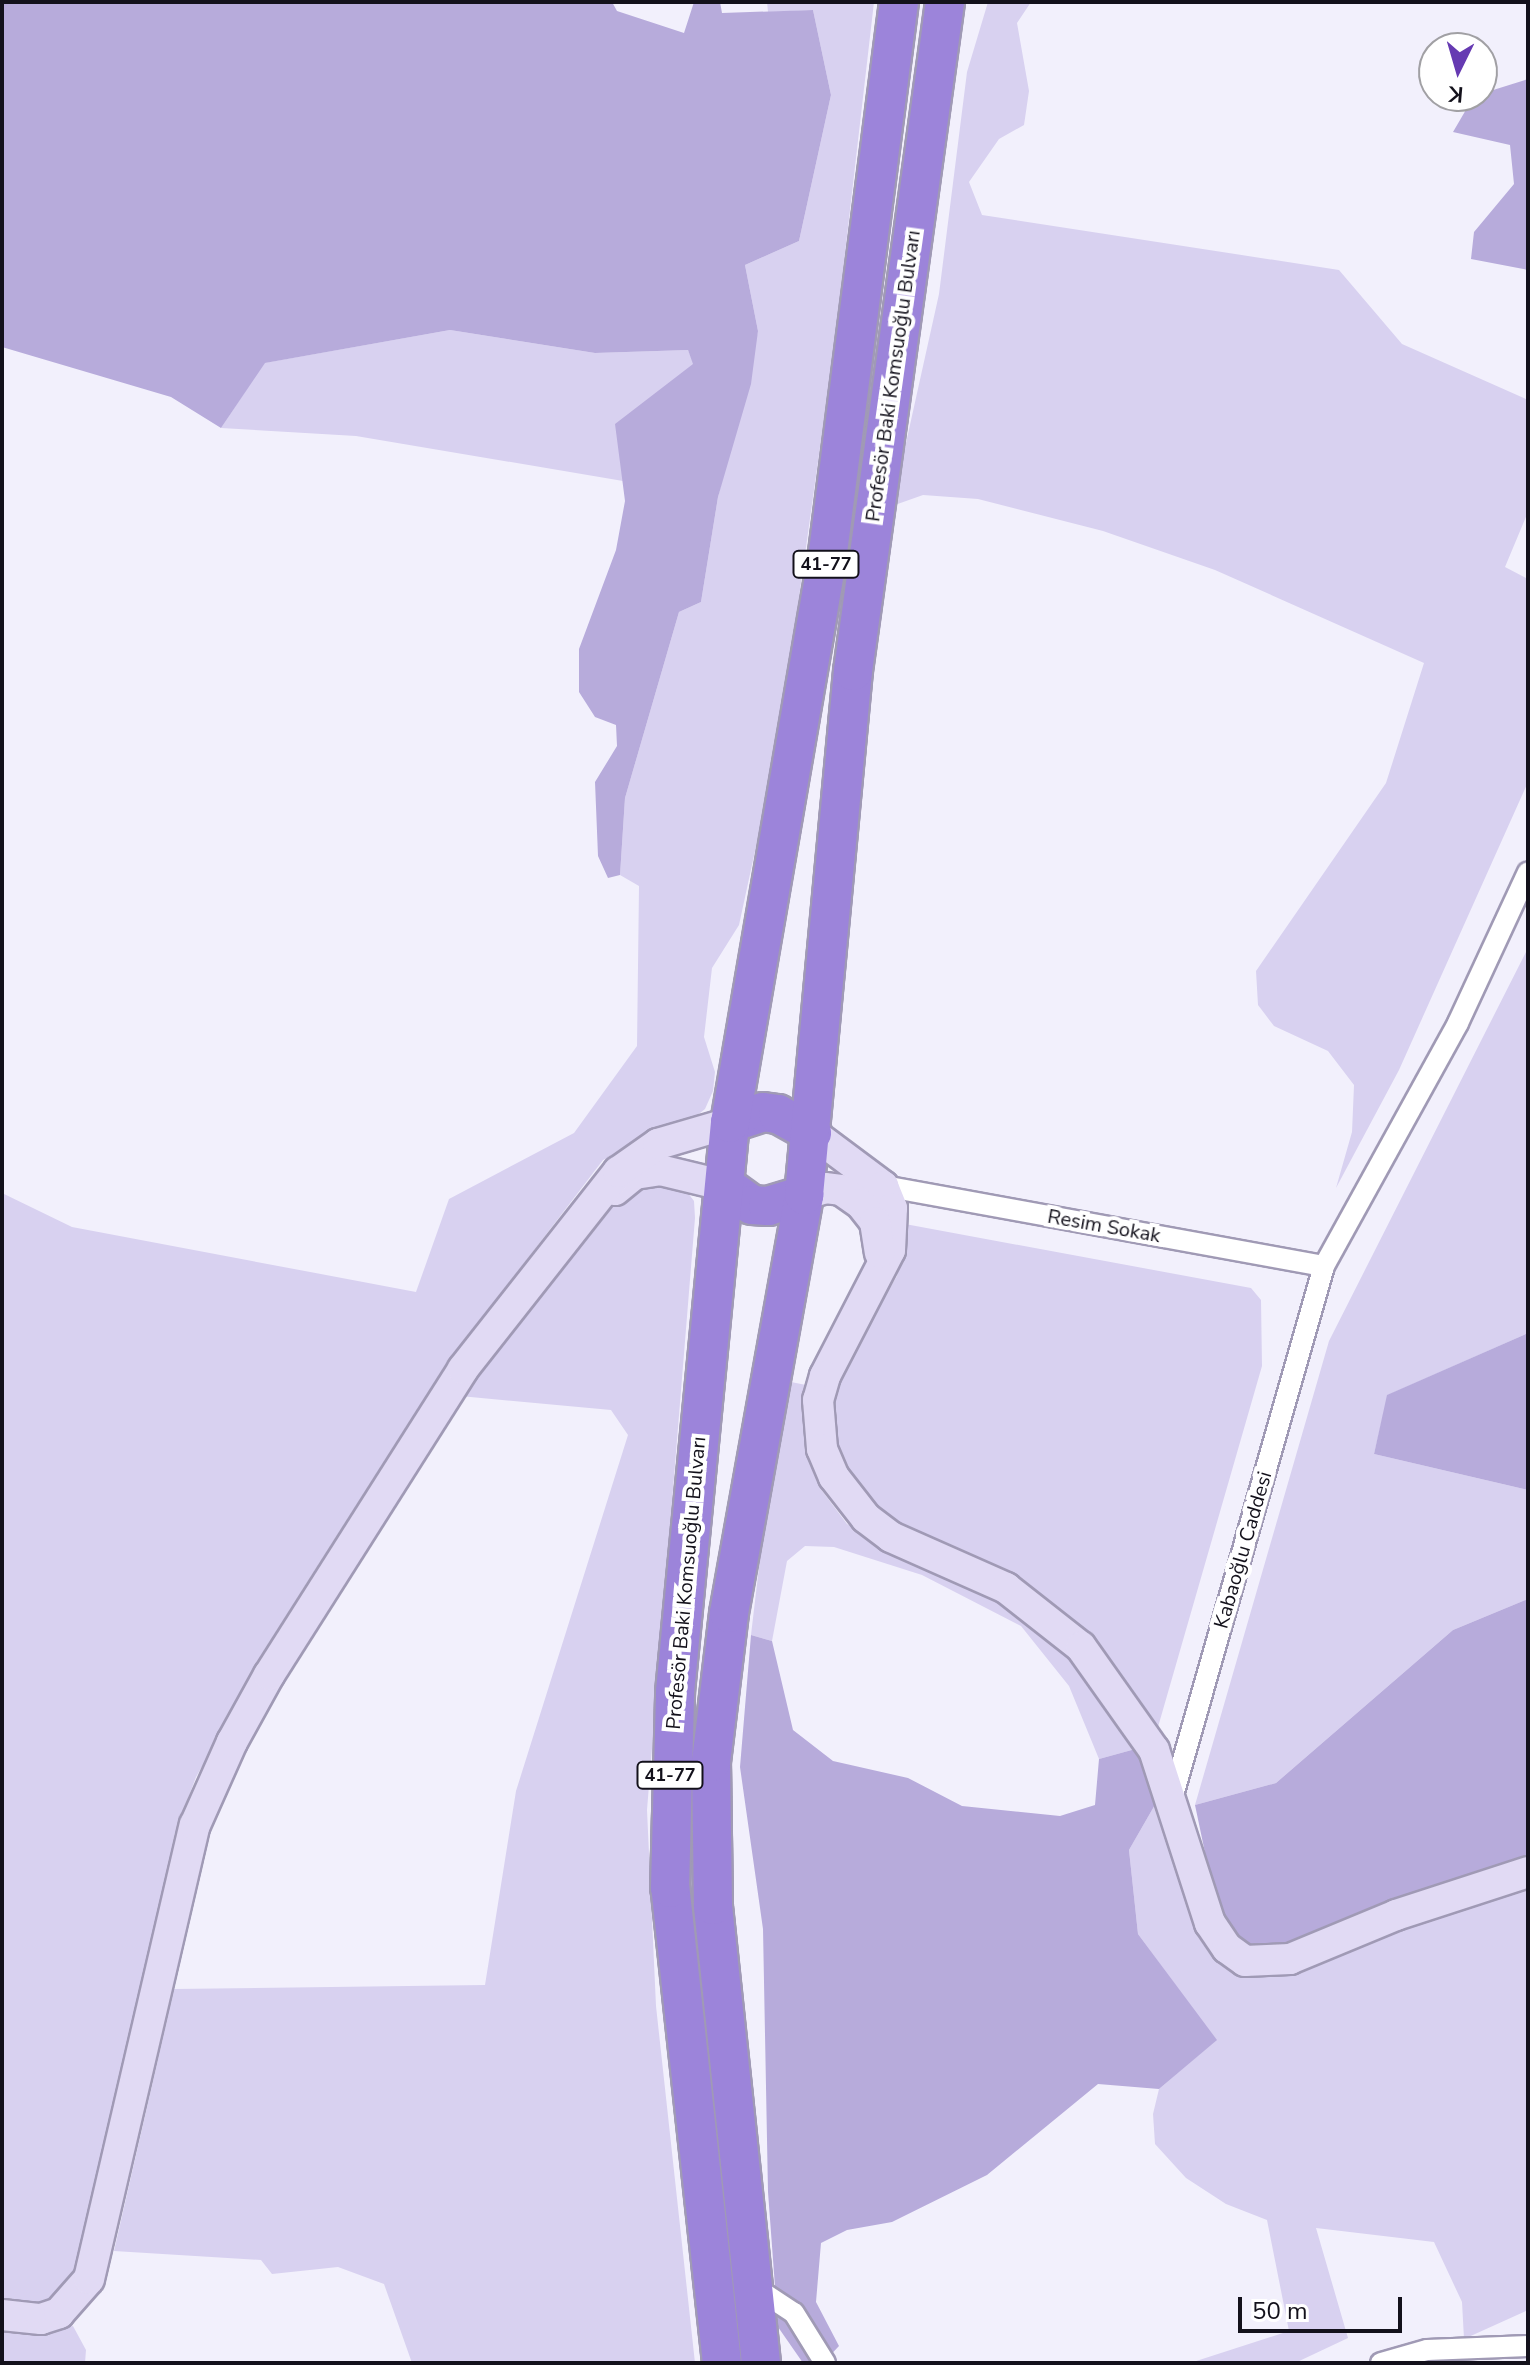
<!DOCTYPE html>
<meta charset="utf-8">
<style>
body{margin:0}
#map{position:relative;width:1530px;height:2365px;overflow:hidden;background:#f2f0fc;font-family:"Nunito Sans",sans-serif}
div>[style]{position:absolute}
.green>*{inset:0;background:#d8d1f0}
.forest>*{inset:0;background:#b7abdb}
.roads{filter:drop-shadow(2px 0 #a09ab5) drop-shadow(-2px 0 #a09ab5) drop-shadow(0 2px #a09ab5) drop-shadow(0 -2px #a09ab5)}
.street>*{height:20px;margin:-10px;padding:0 10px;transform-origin:10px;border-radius:10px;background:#fff}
.secondary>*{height:30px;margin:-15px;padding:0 15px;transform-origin:15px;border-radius:15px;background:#e1daf4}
.highway>*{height:38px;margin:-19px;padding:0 19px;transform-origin:19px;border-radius:19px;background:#9c84da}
span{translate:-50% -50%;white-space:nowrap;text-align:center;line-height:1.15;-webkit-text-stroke:8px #fff;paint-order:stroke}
.shield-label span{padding:2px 6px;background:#fff;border:2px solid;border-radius:6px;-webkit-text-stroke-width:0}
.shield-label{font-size:18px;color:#13111b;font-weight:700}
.street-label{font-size:20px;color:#13111b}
.frame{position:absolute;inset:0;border:4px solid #13111b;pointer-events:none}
.north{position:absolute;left:1418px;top:32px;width:80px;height:80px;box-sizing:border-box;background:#fff;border:2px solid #a1a0a4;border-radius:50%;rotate:185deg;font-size:22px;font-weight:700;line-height:32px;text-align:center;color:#13111b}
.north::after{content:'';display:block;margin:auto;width:28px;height:36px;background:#663ab2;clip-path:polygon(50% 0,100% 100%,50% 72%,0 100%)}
.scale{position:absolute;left:1238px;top:2297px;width:164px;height:36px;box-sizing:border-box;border:4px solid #13111b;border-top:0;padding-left:10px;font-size:24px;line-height:28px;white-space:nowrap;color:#13111b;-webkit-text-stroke:6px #fff;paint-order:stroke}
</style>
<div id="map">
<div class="green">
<i style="clip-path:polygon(767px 2px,874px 2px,835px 340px,779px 740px,739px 925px,712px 968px,704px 1037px,715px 1072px,713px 1091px,705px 1109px,684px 1126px,603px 1160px,444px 1368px,303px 1589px,196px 1777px,175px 1833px,80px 2268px,68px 2287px,50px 2300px,27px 2305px,2px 2302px,2px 1193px,72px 1227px,416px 1292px,449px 1199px,574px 1133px,637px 1046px,639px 886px,620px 875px,625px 798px,679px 612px,701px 602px,718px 497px,758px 331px,745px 265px,799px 241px,831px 95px,813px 10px,768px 12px)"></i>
<i style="clip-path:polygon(988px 2px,1031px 2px,1017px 23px,1029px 91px,1024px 125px,999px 139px,969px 182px,982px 215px,1339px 270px,1402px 344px,1528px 400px,1528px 512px,1505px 567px,1528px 579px,1528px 782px,1399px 1070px,1336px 1188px,1352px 1132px,1354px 1085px,1328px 1051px,1274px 1026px,1258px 1005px,1256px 971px,1386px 783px,1424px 663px,1215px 570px,1103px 531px,978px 499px,923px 495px,892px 506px,939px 294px,967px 72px)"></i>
<i style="clip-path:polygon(450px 330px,595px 353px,688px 350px,694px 364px,616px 424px,623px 481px,356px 436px,221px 428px,264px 363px)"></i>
<i style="clip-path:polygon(1528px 948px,1528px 1333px,1388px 1395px,1374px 1454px,1528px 1490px,1528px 1599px,1453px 1630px,1276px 1783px,1195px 1805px,1329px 1341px)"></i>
<i style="clip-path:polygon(644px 1181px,685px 1189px,694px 1201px,695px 1218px,647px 1810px,656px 2006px,695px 2363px,412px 2363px,384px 2284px,338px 2267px,272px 2274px,261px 2260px,114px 2251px,174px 1989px,485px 1985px,516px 1791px,628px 1435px,611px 1410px,460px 1396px,614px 1197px)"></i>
<i style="clip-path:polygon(905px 1224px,1251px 1288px,1261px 1300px,1262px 1366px,1158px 1727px,1119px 1675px,867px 1505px,828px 1440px,834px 1381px,897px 1276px)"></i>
<i style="clip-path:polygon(781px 1380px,806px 1385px,803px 1408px,820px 1488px,847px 1524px,1010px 1605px,1060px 1644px,1139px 1748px,1099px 1759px,1069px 1686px,1021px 1626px,922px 1575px,834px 1547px,805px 1546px,787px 1561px,772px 1641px,751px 1635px)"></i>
<i style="clip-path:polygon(1160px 1796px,1211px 1943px,1229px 1969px,1263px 1974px,1528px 1885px,1528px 2310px,1464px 2339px,1462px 2302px,1434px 2242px,1316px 2228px,1348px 2338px,1295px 2363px,1190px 2363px,1289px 2331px,1267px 2220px,1226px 2204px,1186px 2178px,1155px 2144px,1153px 2114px,1159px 2089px,1216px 2040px,1138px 1934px,1129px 1850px)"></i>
<i style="clip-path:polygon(2px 2326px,39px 2332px,73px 2326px,86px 2350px,85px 2363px,2px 2363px)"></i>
</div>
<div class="forest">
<i style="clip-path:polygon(2px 2px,612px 2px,617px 11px,684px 33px,694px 2px,720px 2px,722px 13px,813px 10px,831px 95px,799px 241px,745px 265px,758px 331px,751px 384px,718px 497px,701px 602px,679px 612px,625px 798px,620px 875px,608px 878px,598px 856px,595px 782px,617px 746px,616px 725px,595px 717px,579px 692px,579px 649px,616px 550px,625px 501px,615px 424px,693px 364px,688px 350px,595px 353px,450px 330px,265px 363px,221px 428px,171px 397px,2px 347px)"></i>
<i style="clip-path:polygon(1528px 79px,1528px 270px,1471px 259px,1474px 232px,1514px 184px,1510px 145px,1453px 132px,1474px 96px)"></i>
<i style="clip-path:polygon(1528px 1333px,1528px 1490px,1374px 1454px,1387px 1395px)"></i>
<i style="clip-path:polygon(1528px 1599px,1528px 1862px,1273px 1951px,1246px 1948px,1220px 1924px,1195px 1805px,1276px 1783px,1453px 1630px)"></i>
<i style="clip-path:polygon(751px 1635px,772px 1641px,793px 1730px,833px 1761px,908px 1778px,962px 1806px,1060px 1816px,1095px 1805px,1099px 1759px,1139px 1748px,1160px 1796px,1129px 1850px,1138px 1934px,1217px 2040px,1159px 2089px,1098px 2084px,987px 2175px,892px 2222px,847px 2230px,821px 2243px,816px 2302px,839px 2346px,823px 2363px,803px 2363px,778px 2327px,768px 2192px,763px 1929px,740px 1767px)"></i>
</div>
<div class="roads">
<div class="street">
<i style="left:883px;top:1186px;width:448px;rotate:10.3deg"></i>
<i style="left:1173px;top:1795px;width:550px;rotate:-74.07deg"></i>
<i style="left:1324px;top:1266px;width:277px;rotate:-61.1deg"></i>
<i style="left:1458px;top:1023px;width:166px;rotate:-65.1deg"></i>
<i style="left:753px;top:2286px;width:49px;rotate:33.4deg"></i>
<i style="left:794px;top:2313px;width:59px;rotate:58.2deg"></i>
<i style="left:1381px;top:2363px;width:48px;rotate:-15.8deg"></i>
<i style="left:1427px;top:2350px;width:101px;rotate:-2.3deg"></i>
</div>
<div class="secondary">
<i style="left:812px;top:1133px;width:89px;rotate:36.7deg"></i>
<i style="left:883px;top:1186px;width:24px;rotate:68deg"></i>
<i style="left:892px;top:1208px;width:42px;rotate:92.7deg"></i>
<i style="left:890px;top:1250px;width:142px;rotate:117.3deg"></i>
<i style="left:825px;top:1376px;width:25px;rotate:106deg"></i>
<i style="left:818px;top:1400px;width:49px;rotate:85.3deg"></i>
<i style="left:822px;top:1449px;width:30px;rotate:67deg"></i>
<i style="left:834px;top:1477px;width:52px;rotate:52deg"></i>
<i style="left:866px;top:1518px;width:31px;rotate:37deg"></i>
<i style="left:891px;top:1537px;width:126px;rotate:23.9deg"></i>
<i style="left:1006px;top:1588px;width:95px;rotate:38.2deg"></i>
<i style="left:1081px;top:1647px;width:126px;rotate:54.7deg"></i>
<i style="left:1154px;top:1750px;width:182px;rotate:72.1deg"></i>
<i style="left:1210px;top:1923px;width:30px;rotate:56deg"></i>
<i style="left:1227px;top:1948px;width:22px;rotate:36deg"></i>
<i style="left:1245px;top:1961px;width:45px;rotate:-2.5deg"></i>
<i style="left:1290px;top:1959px;width:115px;rotate:-22.5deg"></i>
<i style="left:1396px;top:1915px;width:139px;rotate:-18deg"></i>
<i style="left:615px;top:1190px;width:26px;rotate:-39deg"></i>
<i style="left:635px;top:1174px;width:25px;rotate:-9deg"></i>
<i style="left:660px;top:1170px;width:68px;rotate:13.6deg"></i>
<i style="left:804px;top:1195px;width:22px;rotate:-18deg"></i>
<i style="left:825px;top:1188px;width:16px;rotate:7deg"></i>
<i style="left:841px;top:1190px;width:24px;rotate:35deg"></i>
<i style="left:861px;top:1204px;width:23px;rotate:52deg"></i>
<i style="left:875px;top:1222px;width:31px;rotate:81deg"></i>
<i style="left:2px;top:2315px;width:39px;rotate:6deg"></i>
<i style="left:41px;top:2319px;width:19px;rotate:-18deg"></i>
<i style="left:59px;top:2313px;width:45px;rotate:-48.6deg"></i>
<i style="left:89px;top:2279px;width:466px;rotate:-76.9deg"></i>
<i style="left:195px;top:1825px;width:91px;rotate:-66deg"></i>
<i style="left:232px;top:1742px;width:77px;rotate:-61.1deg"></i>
<i style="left:269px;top:1675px;width:362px;rotate:-57.6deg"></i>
<i style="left:463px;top:1369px;width:251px;rotate:-51.8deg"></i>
<i style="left:618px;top:1172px;width:49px;rotate:-35deg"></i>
<i style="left:658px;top:1144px;width:75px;rotate:-16.3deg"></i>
</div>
<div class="highway">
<i style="left:730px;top:1123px;width:35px;rotate:-18deg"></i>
<i style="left:763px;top:1112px;width:15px;rotate:8deg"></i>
<i style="left:778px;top:1114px;width:39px;rotate:29deg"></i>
<i style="left:726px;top:1186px;width:32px;rotate:36deg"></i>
<i style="left:752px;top:1205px;width:16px;rotate:4deg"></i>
<i style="left:768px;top:1206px;width:38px;rotate:-17deg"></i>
<i style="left:722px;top:2363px;width:478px;rotate:-96.2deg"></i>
<i style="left:670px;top:1888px;width:196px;rotate:-88.5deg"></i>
<i style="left:675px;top:1692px;width:572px;rotate:-84.48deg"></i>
<i style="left:730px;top:1123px;width:571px;rotate:-80.22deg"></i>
<i style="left:827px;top:560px;width:563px;rotate:-82.65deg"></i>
<i style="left:761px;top:2363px;width:461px;rotate:-96deg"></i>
<i style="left:713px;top:1905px;width:143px;rotate:-90.8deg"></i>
<i style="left:711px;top:1762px;width:150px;rotate:-83.1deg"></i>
<i style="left:729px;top:1613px;width:425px;rotate:-79.8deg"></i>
<i style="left:804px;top:1195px;width:526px;rotate:-84.66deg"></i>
<i style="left:853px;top:671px;width:675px;rotate:-82.17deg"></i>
</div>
</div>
<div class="shield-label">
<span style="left:826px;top:564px">41-77</span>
<span style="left:670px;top:1775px">41-77</span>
</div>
<div class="street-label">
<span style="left:893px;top:376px;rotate:-82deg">Profesör Baki Komsuoğlu Bulvarı</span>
<span style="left:1104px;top:1226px;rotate:10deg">Resim Sokak</span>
<span style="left:1243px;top:1550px;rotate:-74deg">Kabaoğlu Caddesi</span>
<span style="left:686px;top:1583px;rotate:-85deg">Profesör Baki Komsuoğlu Bulvarı</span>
</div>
<div class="frame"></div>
<div class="north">K</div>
<div class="scale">50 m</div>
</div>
